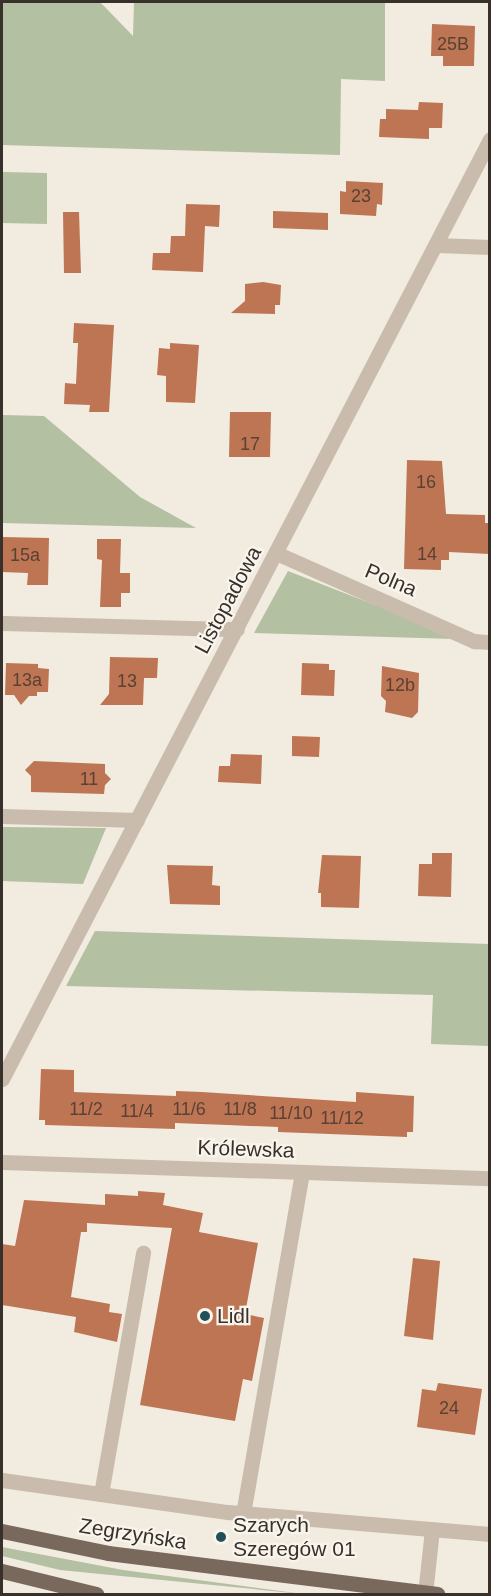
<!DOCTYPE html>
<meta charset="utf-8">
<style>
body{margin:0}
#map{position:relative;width:491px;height:1596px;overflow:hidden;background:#f2ebe0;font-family:Arial,sans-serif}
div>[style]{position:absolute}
.green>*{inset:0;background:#b3c0a1}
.building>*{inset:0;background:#be7553}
.minor>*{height:15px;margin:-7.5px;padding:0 7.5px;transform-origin:7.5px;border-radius:7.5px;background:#c9bcad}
.major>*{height:15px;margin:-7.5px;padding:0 7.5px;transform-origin:7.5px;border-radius:7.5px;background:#79695d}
.dots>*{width:16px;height:16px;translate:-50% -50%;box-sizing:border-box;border:3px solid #f9f5ed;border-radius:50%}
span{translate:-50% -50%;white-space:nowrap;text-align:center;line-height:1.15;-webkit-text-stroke:4.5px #f9f5ed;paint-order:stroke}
.number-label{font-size:18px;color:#5a4135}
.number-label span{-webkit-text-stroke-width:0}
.street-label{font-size:21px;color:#38302b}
.poi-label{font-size:21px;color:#38302b}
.left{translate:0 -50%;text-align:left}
.frame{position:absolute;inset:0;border:3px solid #38302b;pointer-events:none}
</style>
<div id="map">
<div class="green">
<i style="clip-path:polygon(2px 2px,100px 2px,133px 36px,134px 2px,385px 2px,385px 81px,341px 79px,340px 155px,2px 145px)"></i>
<i style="clip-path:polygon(2px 172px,47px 173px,47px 224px,2px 223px)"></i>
<i style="clip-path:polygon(2px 415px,44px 416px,140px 497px,196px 528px,2px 523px)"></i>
<i style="clip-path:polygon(288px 571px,439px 630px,454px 639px,254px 633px)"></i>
<i style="clip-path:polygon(2px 827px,106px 828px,83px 884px,2px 881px)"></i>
<i style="clip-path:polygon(95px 931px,489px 944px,489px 1046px,431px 1044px,433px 995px,66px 986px)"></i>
<i style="clip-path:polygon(2px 1547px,123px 1570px,303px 1594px,60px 1570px,2px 1556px)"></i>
</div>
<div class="building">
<i style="clip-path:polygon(432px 24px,475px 26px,474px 66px,443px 66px,443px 56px,431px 56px)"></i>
<i style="clip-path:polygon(419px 102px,443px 103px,442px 128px,429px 128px,429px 139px,379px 137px,380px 119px,386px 119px,386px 109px,418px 110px)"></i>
<i style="clip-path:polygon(346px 181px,383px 183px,382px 205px,377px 204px,376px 216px,340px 214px,340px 191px,346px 192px)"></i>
<i style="clip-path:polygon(186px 204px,220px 205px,219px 227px,205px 226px,203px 272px,152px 270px,153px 253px,170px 253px,171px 236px,185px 236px)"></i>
<i style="clip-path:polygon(273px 211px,328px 213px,328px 230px,273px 228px)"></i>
<i style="clip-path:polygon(63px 212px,79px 212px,81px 273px,64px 273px)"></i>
<i style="clip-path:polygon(263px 282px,281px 285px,280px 305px,275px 305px,275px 314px,231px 313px,245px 301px,245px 284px)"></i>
<i style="clip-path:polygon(74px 323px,114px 325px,109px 412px,89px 412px,90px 405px,64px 404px,65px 383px,76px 384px,78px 343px,73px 343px)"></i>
<i style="clip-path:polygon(170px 343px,199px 345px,195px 403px,166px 402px,166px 376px,157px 375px,158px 362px,159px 348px,170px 349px)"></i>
<i style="clip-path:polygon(230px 412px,271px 412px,270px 457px,229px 457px)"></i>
<i style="clip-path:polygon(407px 460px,442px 461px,446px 514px,485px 515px,485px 523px,489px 523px,489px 554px,449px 552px,449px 560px,441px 560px,441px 570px,404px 569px)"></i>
<i style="clip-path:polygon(2px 537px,49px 538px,48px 585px,27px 585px,28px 573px,2px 572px)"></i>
<i style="clip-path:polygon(97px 539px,121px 539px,120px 573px,130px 573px,130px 593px,121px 593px,121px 607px,100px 607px,102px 560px,97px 559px)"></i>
<i style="clip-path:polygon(110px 657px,158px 658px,157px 678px,144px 678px,143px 705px,100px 705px,109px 694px)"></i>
<i style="clip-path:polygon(6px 663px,38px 664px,38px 668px,49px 669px,48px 692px,37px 692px,37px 696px,29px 696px,21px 705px,14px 695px,5px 695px)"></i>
<i style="clip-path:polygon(302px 663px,329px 664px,329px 670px,335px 670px,334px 696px,301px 695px)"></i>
<i style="clip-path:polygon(382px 666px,419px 673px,418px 712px,412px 718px,385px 712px,386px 701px,381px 696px)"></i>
<i style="clip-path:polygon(292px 736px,320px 737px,319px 757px,292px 756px)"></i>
<i style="clip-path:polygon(231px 754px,262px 755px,261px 784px,218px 782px,219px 766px,230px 766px)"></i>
<i style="clip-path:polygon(34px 761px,105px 764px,105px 773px,111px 779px,105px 785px,104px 794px,31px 792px,31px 776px,25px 770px)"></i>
<i style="clip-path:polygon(432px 853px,452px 853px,451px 897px,418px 896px,419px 864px,432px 864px)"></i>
<i style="clip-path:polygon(322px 855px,361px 856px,359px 908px,321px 907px,321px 893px,318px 893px)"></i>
<i style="clip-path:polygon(167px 865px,213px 866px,212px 885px,220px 886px,220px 905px,170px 904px)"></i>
<i style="clip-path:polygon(41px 1069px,74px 1070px,74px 1092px,176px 1096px,176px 1091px,202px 1092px,356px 1102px,356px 1092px,414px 1096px,413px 1132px,407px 1132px,407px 1137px,278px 1132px,278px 1127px,227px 1125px,175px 1123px,175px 1129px,45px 1125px,45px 1120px,39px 1120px)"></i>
<i style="clip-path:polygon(138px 1191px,165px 1193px,163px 1205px,203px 1213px,199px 1232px,258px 1243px,245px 1314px,264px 1318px,252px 1381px,243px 1379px,235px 1421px,140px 1405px,172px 1228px,87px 1223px,87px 1232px,81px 1232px,71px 1297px,110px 1304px,109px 1312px,122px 1314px,117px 1342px,74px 1332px,76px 1317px,2px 1305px,2px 1244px,15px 1246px,24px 1200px,105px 1205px,105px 1194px,138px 1196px)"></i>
<i style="clip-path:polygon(413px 1258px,440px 1261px,433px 1340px,404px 1336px)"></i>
<i style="clip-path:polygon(438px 1383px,482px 1389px,475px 1435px,417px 1427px,422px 1389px,436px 1391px)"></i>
</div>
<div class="minor">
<i style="left:437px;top:245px;width:53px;rotate:2.2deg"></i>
<i style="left:276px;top:553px;width:217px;rotate:24deg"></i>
<i style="left:474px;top:641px;width:16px;rotate:4deg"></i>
<i style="left:2px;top:623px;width:235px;rotate:1.5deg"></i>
<i style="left:2px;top:816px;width:135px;rotate:1.7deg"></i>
<i style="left:2px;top:1079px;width:1059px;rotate:-62.56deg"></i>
<i style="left:2px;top:1162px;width:488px;rotate:1.9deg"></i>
<i style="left:2px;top:1480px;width:228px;rotate:8.1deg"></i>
<i style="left:228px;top:1512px;width:263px;rotate:4.8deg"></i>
<i style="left:101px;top:1494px;width:245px;rotate:-80.1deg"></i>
<i style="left:243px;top:1514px;width:347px;rotate:-80.2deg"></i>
<i style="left:425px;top:1594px;width:64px;rotate:-83.8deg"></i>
</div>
<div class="major">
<i style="left:2px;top:1531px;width:108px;rotate:11.7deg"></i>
<i style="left:108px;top:1553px;width:332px;rotate:7.1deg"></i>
<i style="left:2px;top:1571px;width:97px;rotate:13.7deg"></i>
</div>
<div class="dots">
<i style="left:205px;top:1316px;background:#234f57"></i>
<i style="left:221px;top:1537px;background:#234f57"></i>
</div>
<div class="number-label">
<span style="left:453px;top:44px">25B</span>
<span style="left:361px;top:196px">23</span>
<span style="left:250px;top:444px">17</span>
<span style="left:426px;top:482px">16</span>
<span style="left:427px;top:554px">14</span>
<span style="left:25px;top:555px">15a</span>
<span style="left:27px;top:680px">13a</span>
<span style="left:127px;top:681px">13</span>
<span style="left:400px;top:685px">12b</span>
<span style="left:89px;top:779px">11</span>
<span style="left:86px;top:1109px">11/2</span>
<span style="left:189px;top:1109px">11/6</span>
<span style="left:240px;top:1109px">11/8</span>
<span style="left:137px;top:1111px">11/4</span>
<span style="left:291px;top:1113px">11/10</span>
<span style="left:342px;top:1118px">11/12</span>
<span style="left:449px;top:1408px">24</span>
</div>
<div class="street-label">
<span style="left:391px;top:580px;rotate:23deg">Polna</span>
<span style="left:228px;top:600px;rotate:-62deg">Listopadowa</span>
<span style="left:246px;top:1149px;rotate:2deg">Królewska</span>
<span style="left:133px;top:1534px;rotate:9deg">Zegrzyńska</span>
</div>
<div class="poi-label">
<span class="left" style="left:217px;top:1316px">Lidl</span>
<span class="left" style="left:233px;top:1537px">Szarych<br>Szeregów 01</span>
</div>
<div class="frame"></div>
</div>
